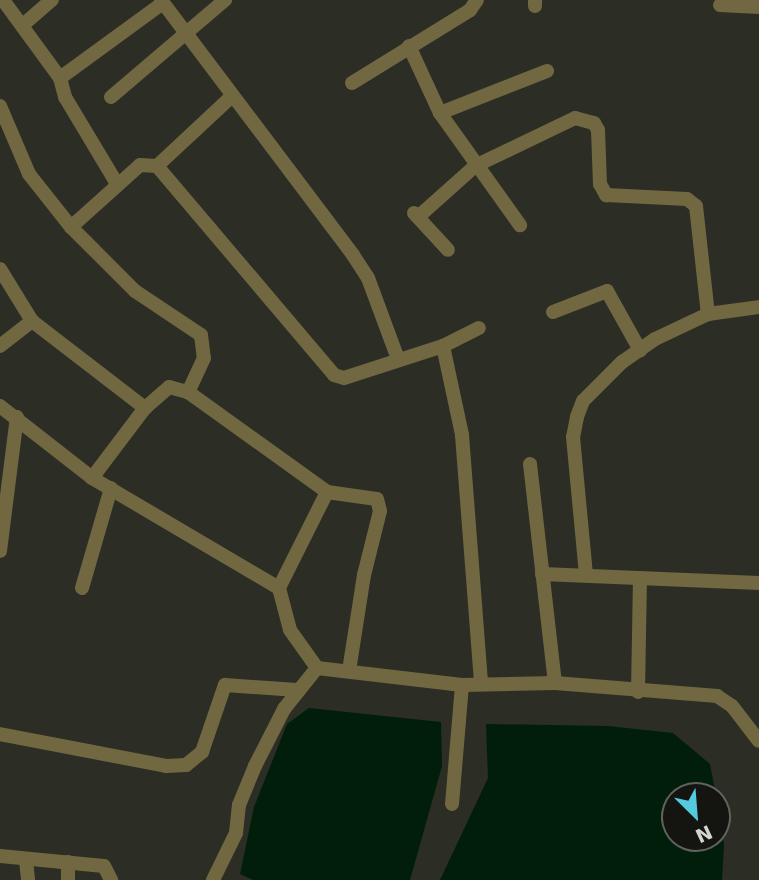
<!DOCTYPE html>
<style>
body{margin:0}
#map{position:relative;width:759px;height:880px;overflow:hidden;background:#2c2d25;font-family:"DejaVu Sans",sans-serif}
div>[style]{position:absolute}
.water>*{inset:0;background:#001e0a}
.street>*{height:14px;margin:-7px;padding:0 7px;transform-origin:7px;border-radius:7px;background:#716841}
span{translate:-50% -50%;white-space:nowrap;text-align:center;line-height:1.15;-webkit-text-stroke:7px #141511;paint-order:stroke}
.north{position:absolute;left:661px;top:782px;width:70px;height:70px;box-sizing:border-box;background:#141511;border:2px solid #61625d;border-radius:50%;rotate:155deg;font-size:19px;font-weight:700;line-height:28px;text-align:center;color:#d4d5d0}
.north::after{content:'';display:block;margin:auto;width:24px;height:32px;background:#54cade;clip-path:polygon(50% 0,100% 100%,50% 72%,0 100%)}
</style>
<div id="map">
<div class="water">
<i style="clip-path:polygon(309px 708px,441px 722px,442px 766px,410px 880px,253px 880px,240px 874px,254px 807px,287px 724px)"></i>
<i style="clip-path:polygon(486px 724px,608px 726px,673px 733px,710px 764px,716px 796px,675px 796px,675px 838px,717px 838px,717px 804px,724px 845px,722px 880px,440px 880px,488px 778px)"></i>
</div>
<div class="street">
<i style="left:3px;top:0;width:97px;rotate:53.8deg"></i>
<i style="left:60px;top:78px;width:20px;rotate:75deg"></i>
<i style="left:65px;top:97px;width:101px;rotate:59.1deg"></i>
<i style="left:161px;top:0;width:319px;rotate:53deg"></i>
<i style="left:353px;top:255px;width:27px;rotate:57deg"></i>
<i style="left:368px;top:278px;width:86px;rotate:69.7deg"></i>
<i style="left:720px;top:5px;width:39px;rotate:3deg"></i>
<i style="left:535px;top:6px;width:6px;rotate:-90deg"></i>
<i style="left:24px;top:24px;width:37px;rotate:-41deg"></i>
<i style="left:409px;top:46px;width:74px;rotate:65.2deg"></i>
<i style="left:440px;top:113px;width:138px;rotate:54.5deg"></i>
<i style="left:60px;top:78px;width:127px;rotate:-36.1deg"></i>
<i style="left:352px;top:83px;width:139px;rotate:-31.7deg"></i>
<i style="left:470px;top:10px;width:12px;rotate:-55deg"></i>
<i style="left:111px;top:97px;width:150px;rotate:-40.4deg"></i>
<i style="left:0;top:106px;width:74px;rotate:66.9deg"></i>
<i style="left:29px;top:174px;width:68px;rotate:51.6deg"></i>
<i style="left:71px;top:227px;width:91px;rotate:45deg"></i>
<i style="left:135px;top:291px;width:79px;rotate:33.7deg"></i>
<i style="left:201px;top:335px;width:23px;rotate:83deg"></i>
<i style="left:204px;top:358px;width:38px;rotate:115deg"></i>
<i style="left:440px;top:113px;width:115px;rotate:-21.4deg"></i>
<i style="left:157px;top:166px;width:101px;rotate:-43deg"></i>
<i style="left:414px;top:213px;width:50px;rotate:47.4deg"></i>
<i style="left:418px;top:217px;width:76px;rotate:-41.8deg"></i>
<i style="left:475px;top:166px;width:111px;rotate:-25.6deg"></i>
<i style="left:575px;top:118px;width:20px;rotate:15deg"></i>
<i style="left:594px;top:123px;width:8px;rotate:60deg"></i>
<i style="left:598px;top:130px;width:54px;rotate:87.9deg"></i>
<i style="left:600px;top:184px;width:13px;rotate:61deg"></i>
<i style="left:606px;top:195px;width:81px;rotate:2.8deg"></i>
<i style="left:687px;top:199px;width:11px;rotate:38deg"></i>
<i style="left:696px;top:206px;width:109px;rotate:83.7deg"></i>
<i style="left:708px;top:314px;width:59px;rotate:154.7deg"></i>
<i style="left:655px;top:339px;width:40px;rotate:145.1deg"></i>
<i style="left:622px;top:362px;width:55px;rotate:135deg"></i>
<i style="left:583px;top:401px;width:17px;rotate:111deg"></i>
<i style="left:577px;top:417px;width:20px;rotate:101deg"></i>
<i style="left:573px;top:437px;width:139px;rotate:84.6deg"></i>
<i style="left:71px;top:227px;width:93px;rotate:-41.9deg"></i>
<i style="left:140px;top:165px;width:17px;rotate:3deg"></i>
<i style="left:157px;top:166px;width:274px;rotate:49.7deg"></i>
<i style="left:334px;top:375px;width:10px;rotate:17deg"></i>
<i style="left:344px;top:378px;width:104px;rotate:-17.9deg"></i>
<i style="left:443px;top:346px;width:40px;rotate:-26.6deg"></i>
<i style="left:0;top:269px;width:61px;rotate:58.4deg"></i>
<i style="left:32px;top:321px;width:143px;rotate:37.6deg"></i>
<i style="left:553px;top:312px;width:58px;rotate:-21.3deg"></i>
<i style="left:607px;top:291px;width:68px;rotate:60.8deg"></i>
<i style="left:708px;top:314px;width:51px;rotate:-7.8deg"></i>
<i style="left:0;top:346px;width:41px;rotate:-38deg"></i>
<i style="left:443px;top:346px;width:91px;rotate:77.9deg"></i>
<i style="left:462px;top:435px;width:249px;rotate:85.6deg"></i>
<i style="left:0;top:406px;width:117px;rotate:38deg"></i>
<i style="left:92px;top:478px;width:217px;rotate:30.5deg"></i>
<i style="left:530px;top:464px;width:220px;rotate:83.5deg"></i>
<i style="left:92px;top:478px;width:88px;rotate:-52.9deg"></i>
<i style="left:145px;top:408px;width:32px;rotate:-41deg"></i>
<i style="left:169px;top:387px;width:20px;rotate:15deg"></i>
<i style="left:188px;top:392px;width:171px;rotate:35.7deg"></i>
<i style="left:327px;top:492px;width:50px;rotate:8deg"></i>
<i style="left:377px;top:499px;width:12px;rotate:76deg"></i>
<i style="left:380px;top:511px;width:66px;rotate:104deg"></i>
<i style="left:364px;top:575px;width:97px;rotate:98.9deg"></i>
<i style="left:327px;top:492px;width:107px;rotate:116.6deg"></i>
<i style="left:279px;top:588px;width:43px;rotate:75.3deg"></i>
<i style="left:290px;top:630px;width:47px;rotate:54.6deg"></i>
<i style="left:317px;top:668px;width:146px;rotate:6.7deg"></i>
<i style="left:462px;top:685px;width:93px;rotate:-1.2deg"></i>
<i style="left:555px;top:683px;width:163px;rotate:4.6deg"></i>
<i style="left:717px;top:696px;width:18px;rotate:34deg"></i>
<i style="left:732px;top:706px;width:44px;rotate:52.4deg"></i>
<i style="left:0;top:551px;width:135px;rotate:-82.8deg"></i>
<i style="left:542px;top:574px;width:217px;rotate:2.4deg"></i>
<i style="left:82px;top:588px;width:104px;rotate:-73.8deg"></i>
<i style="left:638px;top:692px;width:114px;rotate:-89deg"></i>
<i style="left:0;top:734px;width:169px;rotate:10.9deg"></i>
<i style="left:166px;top:766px;width:20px;rotate:-3deg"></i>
<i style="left:186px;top:765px;width:21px;rotate:-39deg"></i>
<i style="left:202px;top:752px;width:71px;rotate:-71.1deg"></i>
<i style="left:225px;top:685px;width:72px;rotate:4deg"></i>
<i style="left:452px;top:804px;width:119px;rotate:-85.2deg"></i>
<i style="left:0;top:856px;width:104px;rotate:5.5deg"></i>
<i style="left:104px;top:866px;width:16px;rotate:63deg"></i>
<i style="left:26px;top:860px;width:20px;rotate:84deg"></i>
<i style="left:68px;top:862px;width:18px;rotate:90deg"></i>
<i style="left:213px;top:880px;width:52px;rotate:-63.9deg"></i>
<i style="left:236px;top:833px;width:28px;rotate:-84deg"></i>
<i style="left:239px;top:805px;width:42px;rotate:-67.7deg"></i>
<i style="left:255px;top:766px;width:64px;rotate:-63deg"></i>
<i style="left:284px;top:709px;width:53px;rotate:-51.2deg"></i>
</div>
<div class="north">N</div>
</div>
